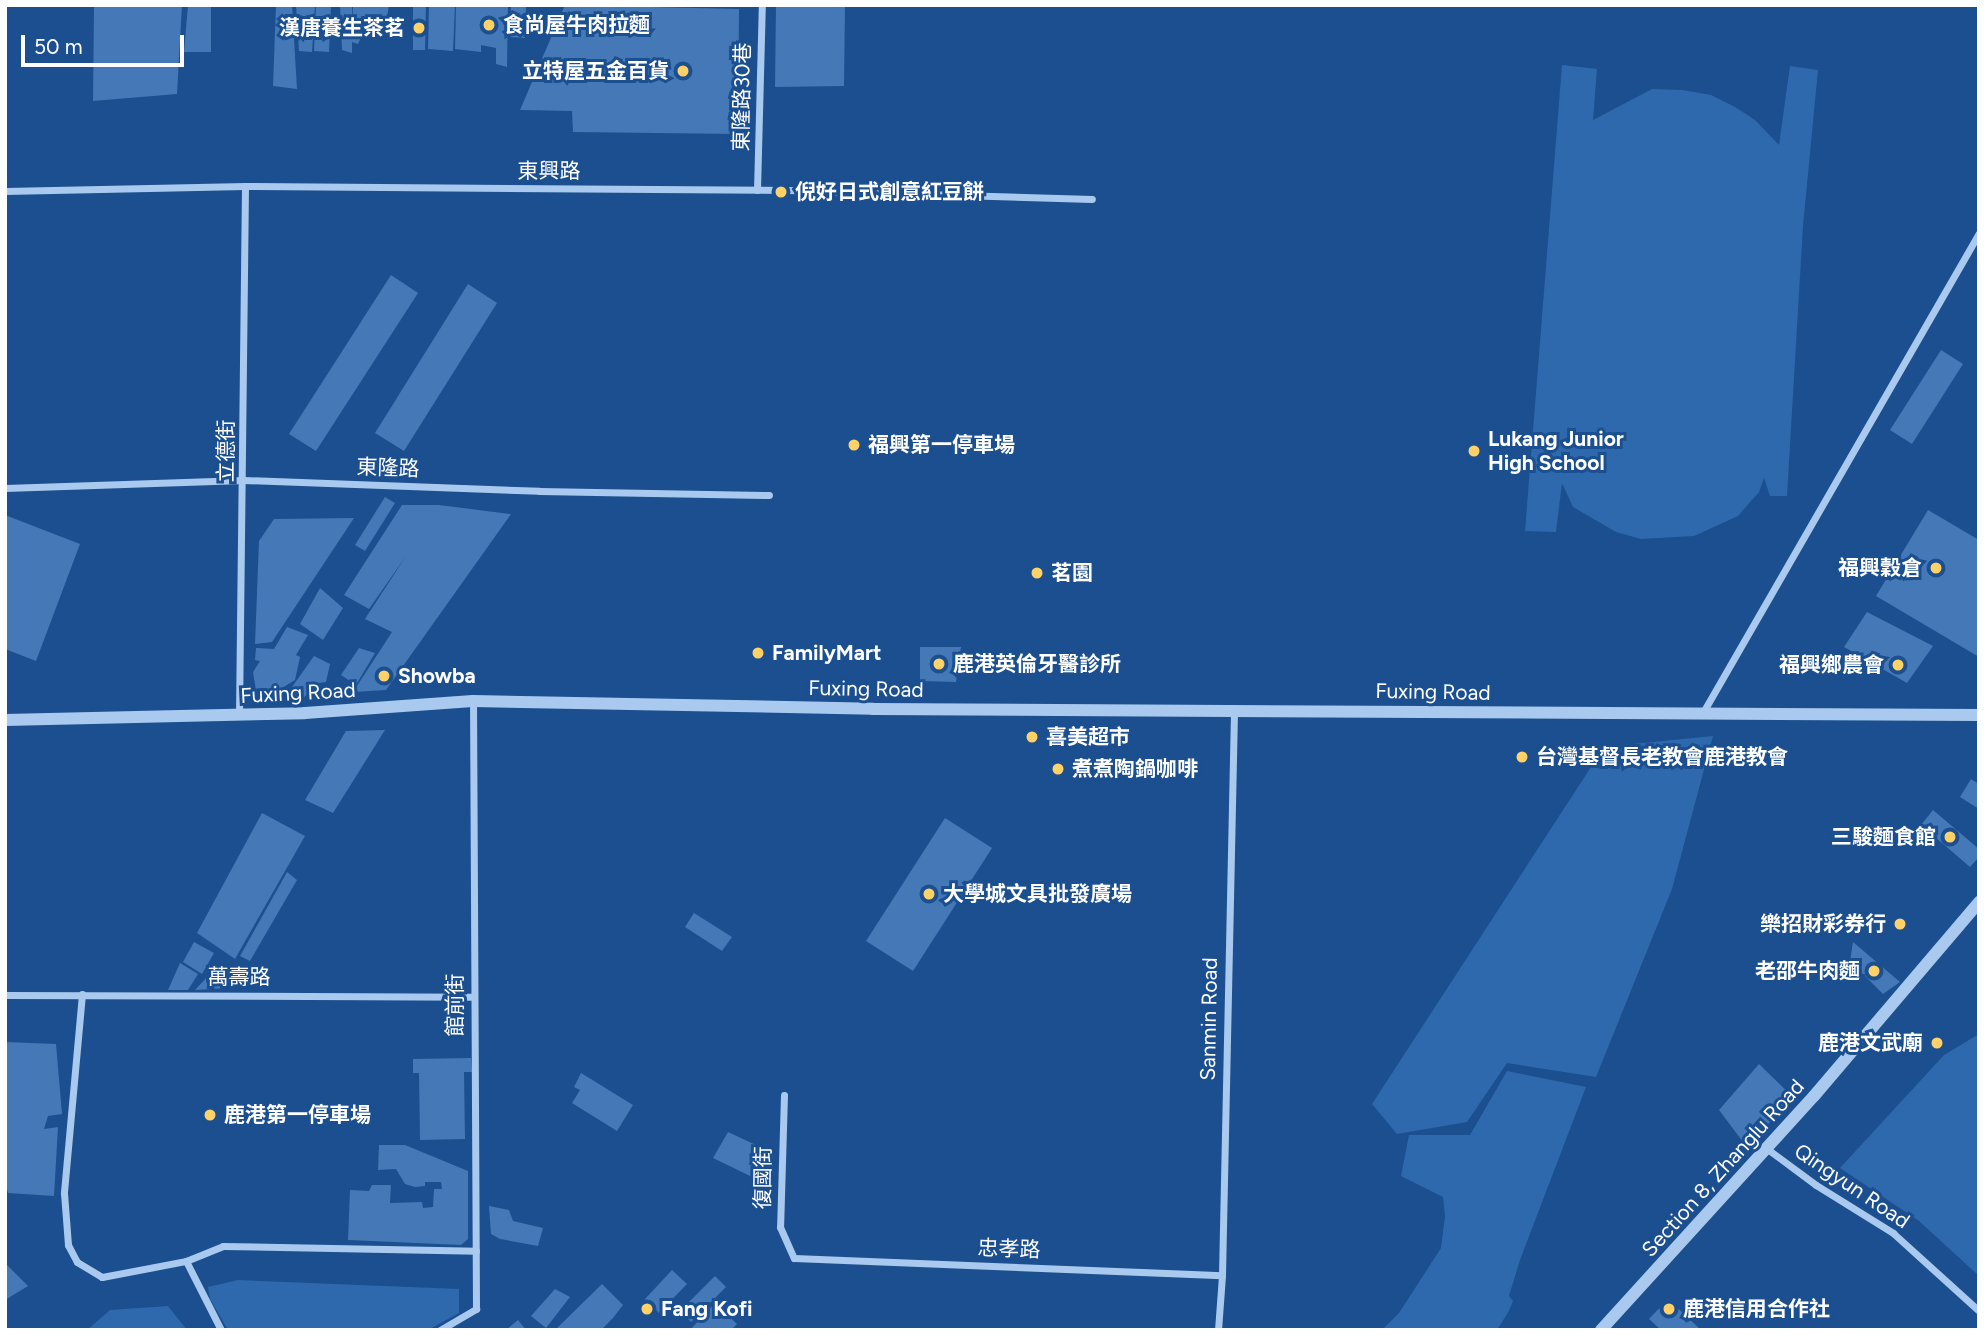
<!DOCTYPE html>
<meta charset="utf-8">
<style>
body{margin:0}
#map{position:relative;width:1984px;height:1335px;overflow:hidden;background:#1b4f8f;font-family:Figtree,"Noto Sans TC",sans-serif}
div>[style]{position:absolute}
.green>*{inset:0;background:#2e69ad}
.building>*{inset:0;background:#4478b7}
.minor>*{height:7px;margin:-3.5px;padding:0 3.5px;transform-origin:3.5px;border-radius:3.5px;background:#a9c9ee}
.tertiary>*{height:12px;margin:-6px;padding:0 6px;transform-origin:6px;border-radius:6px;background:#a9c9ee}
.dots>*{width:19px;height:19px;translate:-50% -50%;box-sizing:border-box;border:4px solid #1b4f8f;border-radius:50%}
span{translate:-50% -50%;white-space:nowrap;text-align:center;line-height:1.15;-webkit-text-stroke:6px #1b4f8f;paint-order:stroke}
.poi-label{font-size:21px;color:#fff;font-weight:700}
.left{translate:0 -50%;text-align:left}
.right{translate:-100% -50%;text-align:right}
.street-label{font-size:21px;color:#fff}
.frame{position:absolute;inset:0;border:7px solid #fff;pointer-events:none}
.scale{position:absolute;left:21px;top:35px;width:163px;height:32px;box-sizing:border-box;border:4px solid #fff;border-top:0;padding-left:9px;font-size:21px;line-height:24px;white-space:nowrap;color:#fff;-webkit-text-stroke:5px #1b4f8f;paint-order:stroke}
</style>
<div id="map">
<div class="green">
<i style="clip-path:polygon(1562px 65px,1597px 69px,1593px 120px,1652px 89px,1682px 90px,1711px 95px,1735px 107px,1755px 120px,1779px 145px,1790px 66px,1818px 70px,1803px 226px,1787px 496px,1770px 496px,1764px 478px,1759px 492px,1738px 516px,1694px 536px,1641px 539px,1616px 532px,1573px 507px,1562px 483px,1556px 532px,1525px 531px)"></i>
<i style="clip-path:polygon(1713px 736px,1672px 889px,1596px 1077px,1507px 1063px,1467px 1122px,1397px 1134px,1372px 1104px,1604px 747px)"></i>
<i style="clip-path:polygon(1979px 1034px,1979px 1276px,1919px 1221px,1840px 1168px,1944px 1055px)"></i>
<i style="clip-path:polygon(1507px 1071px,1586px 1087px,1520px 1260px,1509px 1296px,1513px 1301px,1509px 1311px,1497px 1330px,1382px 1330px,1399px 1313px,1441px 1248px,1445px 1216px,1443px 1197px,1401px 1176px,1409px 1135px,1470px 1135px)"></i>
<i style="clip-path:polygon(238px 1280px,459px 1289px,459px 1313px,428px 1330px,228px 1330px,210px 1299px,208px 1287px)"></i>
<i style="clip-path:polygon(168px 1306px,187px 1330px,87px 1330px,110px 1310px)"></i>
</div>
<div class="building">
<i style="clip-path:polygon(94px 5px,182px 5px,177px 94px,93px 101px)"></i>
<i style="clip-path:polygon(188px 5px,211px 5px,211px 52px,184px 52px)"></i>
<i style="clip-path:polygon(276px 5px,292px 5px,297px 89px,273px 86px)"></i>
<i style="clip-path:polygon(296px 5px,315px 5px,312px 52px,299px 51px)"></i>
<i style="clip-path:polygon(316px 5px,331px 5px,329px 52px,314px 51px)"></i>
<i style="clip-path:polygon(340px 5px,352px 5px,352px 30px,353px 5px,389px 5px,385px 30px,376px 30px,376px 39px,361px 37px,358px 44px,352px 42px,352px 53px,342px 50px)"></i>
<i style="clip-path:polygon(413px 5px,426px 5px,425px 50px,413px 50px)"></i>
<i style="clip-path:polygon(429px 5px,455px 5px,453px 51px,428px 49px)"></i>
<i style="clip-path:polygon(456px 5px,508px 5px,507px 67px,496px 64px,496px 48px,481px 45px,481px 52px,455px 49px)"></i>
<i style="clip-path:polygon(511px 5px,526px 5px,525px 38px,510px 37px)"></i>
<i style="clip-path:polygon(565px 5px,739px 9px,738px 134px,573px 132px,572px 111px,520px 110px)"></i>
<i style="clip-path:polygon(776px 5px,845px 5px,844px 86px,775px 87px)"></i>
<i style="clip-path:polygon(391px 275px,418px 293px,316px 451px,289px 434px)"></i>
<i style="clip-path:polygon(468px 284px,497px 303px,404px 451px,375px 433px)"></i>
<i style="clip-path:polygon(1941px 350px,1963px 364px,1912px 444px,1890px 430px)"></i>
<i style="clip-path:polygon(385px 497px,395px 503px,365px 551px,355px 545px)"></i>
<i style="clip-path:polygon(402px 505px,439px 505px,511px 514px,386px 690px,353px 692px,392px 632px,365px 619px,406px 556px,369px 609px,344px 595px)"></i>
<i style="clip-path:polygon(1928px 510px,1979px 540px,1979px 657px,1876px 596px)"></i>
<i style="clip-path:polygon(5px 515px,80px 544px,36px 661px,5px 649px)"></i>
<i style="clip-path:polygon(354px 518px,272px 642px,255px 644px,259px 541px,274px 519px)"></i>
<i style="clip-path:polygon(320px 588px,343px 608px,323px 640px,300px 624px)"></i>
<i style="clip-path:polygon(1867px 612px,1933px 646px,1907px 683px,1844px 647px)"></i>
<i style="clip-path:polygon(287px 627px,308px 635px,296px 655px,300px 657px,295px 680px,258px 703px,253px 672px,260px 661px,255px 660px,256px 648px,274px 649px)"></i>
<i style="clip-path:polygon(920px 647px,961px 647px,956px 682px,920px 681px)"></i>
<i style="clip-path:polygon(359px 648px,375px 653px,356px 685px,341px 675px)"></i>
<i style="clip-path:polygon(314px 656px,330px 664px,326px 682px,319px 683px,300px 701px,282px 701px)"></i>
<i style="clip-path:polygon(385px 730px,333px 813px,305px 800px,346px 731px)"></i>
<i style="clip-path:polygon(1971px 779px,1979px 784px,1979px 809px,1960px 797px)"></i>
<i style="clip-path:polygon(1933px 810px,1979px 849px,1979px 857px,1970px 867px,1921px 825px)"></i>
<i style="clip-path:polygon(262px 813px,305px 836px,235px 959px,197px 933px)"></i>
<i style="clip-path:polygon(945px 818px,992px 848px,913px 971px,866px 941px)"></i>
<i style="clip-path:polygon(287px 872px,297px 880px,250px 961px,240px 956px)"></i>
<i style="clip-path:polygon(694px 913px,732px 937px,722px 951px,685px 927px)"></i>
<i style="clip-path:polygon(194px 942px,214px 953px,202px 974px,183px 962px)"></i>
<i style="clip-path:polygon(1853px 942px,1900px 982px,1883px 994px,1850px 961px)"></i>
<i style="clip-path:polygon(180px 963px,198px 974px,188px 990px,168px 990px)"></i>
<i style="clip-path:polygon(208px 976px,229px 988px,195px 990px)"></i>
<i style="clip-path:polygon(5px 1042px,56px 1044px,62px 1114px,48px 1116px,44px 1129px,58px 1127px,54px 1196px,8px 1193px,5px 1181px)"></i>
<i style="clip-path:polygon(471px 1058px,472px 1072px,464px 1072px,465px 1139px,420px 1140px,419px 1073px,413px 1073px,413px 1059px)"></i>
<i style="clip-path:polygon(1759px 1064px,1794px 1098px,1746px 1146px,1719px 1110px)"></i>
<i style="clip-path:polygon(581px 1073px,633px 1105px,617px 1131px,572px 1103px,580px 1090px,574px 1087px)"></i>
<i style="clip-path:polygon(728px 1132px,773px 1153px,773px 1187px,713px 1158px)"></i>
<i style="clip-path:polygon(379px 1145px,405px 1145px,468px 1171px,468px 1239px,461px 1245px,348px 1240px,350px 1190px,369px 1191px,372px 1185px,391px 1185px,390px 1203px,422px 1202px,423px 1208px,433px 1207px,434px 1189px,442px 1189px,441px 1182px,425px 1182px,425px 1186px,415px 1187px,405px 1184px,396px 1169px,378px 1170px)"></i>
<i style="clip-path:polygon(489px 1206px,509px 1210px,513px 1221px,543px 1228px,538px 1246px,500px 1239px,491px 1234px)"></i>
<i style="clip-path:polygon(5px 1263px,28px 1286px,5px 1300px)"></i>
<i style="clip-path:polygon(672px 1270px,687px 1284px,659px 1313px,645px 1299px)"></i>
<i style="clip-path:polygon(715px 1276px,726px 1287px,691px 1322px,680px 1311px)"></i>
<i style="clip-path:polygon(602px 1284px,623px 1305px,613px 1318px,601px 1330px,555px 1330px)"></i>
<i style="clip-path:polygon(555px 1289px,570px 1297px,546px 1328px,531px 1316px)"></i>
<i style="clip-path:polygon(1668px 1299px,1701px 1330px,1661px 1330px,1649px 1319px)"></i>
<i style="clip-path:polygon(715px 1303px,737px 1324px,731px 1330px,690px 1330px)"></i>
<i style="clip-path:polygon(518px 1320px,526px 1330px,506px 1330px)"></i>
</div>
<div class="minor">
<i style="left:757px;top:190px;width:185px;rotate:-88.5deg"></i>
<i style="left:5px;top:191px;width:240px;rotate:-1.2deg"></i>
<i style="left:245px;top:186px;width:543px;rotate:0.42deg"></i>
<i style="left:788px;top:190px;width:304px;rotate:1.7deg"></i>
<i style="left:5px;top:488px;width:239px;rotate:-1.9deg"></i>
<i style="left:244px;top:480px;width:295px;rotate:2.1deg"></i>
<i style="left:539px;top:491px;width:230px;rotate:1deg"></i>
<i style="left:1702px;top:714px;width:555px;rotate:-60.06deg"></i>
<i style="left:239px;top:715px;width:529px;rotate:-89.35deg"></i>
<i style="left:82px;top:994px;width:200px;rotate:95.2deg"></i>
<i style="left:64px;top:1193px;width:52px;rotate:85.6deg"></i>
<i style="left:68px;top:1245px;width:19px;rotate:62deg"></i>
<i style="left:77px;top:1262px;width:29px;rotate:31deg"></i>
<i style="left:102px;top:1277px;width:86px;rotate:-10.8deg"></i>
<i style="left:186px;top:1261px;width:40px;rotate:-22deg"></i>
<i style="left:223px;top:1246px;width:253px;rotate:1.1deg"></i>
<i style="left:5px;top:995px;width:467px;rotate:0.2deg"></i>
<i style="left:784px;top:1095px;width:132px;rotate:91.7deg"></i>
<i style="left:780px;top:1227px;width:34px;rotate:66deg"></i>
<i style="left:794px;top:1258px;width:428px;rotate:2.3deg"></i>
<i style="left:1766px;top:1148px;width:62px;rotate:36.5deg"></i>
<i style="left:1816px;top:1185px;width:91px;rotate:31.9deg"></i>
<i style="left:1893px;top:1233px;width:116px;rotate:42.2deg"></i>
<i style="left:186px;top:1261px;width:77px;rotate:63.1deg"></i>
<i style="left:440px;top:1330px;width:42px;rotate:-30.3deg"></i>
<i style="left:476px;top:1309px;width:608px;rotate:-90.28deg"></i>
<i style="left:1218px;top:1330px;width:55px;rotate:-85.8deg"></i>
<i style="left:1222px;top:1275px;width:565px;rotate:-88.78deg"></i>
</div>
<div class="tertiary">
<i style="left:5px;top:720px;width:300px;rotate:-1.3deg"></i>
<i style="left:305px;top:713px;width:168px;rotate:-4.1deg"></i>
<i style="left:473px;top:701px;width:400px;rotate:1.1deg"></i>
<i style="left:873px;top:709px;width:1106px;rotate:0.31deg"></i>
<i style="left:1601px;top:1330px;width:316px;rotate:-47.7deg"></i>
<i style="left:1814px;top:1096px;width:255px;rotate:-49.6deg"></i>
</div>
<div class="dots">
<i style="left:489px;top:25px;background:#ffd166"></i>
<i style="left:419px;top:28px;background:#ffd166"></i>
<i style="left:683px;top:71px;background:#ffd166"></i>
<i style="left:781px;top:192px;background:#ffd166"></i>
<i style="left:854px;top:445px;background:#ffd166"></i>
<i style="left:1474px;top:451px;background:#ffd166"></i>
<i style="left:1936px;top:568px;background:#ffd166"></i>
<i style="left:1037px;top:573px;background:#ffd166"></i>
<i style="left:758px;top:653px;background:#ffd166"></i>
<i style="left:939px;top:664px;background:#ffd166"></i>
<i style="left:1898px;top:665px;background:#ffd166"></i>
<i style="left:384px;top:676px;background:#ffd166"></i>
<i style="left:1032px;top:737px;background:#ffd166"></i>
<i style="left:1522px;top:757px;background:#ffd166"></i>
<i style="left:1058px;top:769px;background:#ffd166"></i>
<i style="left:1950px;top:837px;background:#ffd166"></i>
<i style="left:929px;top:894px;background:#ffd166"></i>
<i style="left:1900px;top:924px;background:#ffd166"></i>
<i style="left:1874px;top:971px;background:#ffd166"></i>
<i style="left:1937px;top:1043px;background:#ffd166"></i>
<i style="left:210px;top:1115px;background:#ffd166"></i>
<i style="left:647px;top:1309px;background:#ffd166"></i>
<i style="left:1669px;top:1309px;background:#ffd166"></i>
</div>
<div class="poi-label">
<span class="left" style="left:503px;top:25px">食尚屋牛肉拉麵</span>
<span class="right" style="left:405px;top:28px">漢唐養生茶茗</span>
<span class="right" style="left:669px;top:71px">立特屋五金百貨</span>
<span class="left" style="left:795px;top:192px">倪好日式創意紅豆餅</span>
<span class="left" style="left:1488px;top:451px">Lukang Junior<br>High School</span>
<span class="left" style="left:868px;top:445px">福興第一停車場</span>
<span class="right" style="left:1922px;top:568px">福興穀倉</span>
<span class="left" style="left:1051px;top:573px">茗園</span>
<span class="left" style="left:772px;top:653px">FamilyMart</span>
<span class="left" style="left:953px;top:664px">鹿港英倫牙醫診所</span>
<span class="right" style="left:1884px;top:665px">福興鄉農會</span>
<span class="left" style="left:398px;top:676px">Showba</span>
<span class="left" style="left:1046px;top:737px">喜美超市</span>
<span class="left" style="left:1536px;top:757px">台灣基督長老教會鹿港教會</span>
<span class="left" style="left:1072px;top:769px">煮煮陶鍋咖啡</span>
<span class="right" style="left:1936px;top:837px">三駿麵食館</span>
<span class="left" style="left:943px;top:894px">大學城文具批發廣場</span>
<span class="right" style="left:1886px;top:924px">樂招財彩券行</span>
<span class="right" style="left:1860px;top:971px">老邵牛肉麵</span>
<span class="right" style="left:1923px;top:1043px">鹿港文武廟</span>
<span class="left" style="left:224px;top:1115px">鹿港第一停車場</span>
<span class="left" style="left:661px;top:1309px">Fang Kofi</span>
<span class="left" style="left:1683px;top:1309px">鹿港信用合作社</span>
</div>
<div class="street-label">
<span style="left:742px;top:97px;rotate:-89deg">東隆路30巷</span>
<span style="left:549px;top:171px">東興路</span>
<span style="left:226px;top:451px;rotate:-90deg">立德街</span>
<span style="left:388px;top:468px;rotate:2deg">東隆路</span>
<span style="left:866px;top:689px;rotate:1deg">Fuxing Road</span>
<span style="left:1433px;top:692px;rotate:1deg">Fuxing Road</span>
<span style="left:298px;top:693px;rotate:-3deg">Fuxing Road</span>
<span style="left:239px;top:977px">萬壽路</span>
<span style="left:455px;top:1005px;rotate:-90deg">館前街</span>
<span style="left:1209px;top:1019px;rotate:-89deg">Sanmin Road</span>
<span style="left:1723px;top:1168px;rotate:-48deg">Section 8, Zhanglu Road</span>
<span style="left:763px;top:1178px;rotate:-89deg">復國街</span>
<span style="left:1852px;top:1186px;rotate:34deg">Qingyun Road</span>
<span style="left:1009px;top:1249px;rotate:2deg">忠孝路</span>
</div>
<div class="frame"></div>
<div class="scale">50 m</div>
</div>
